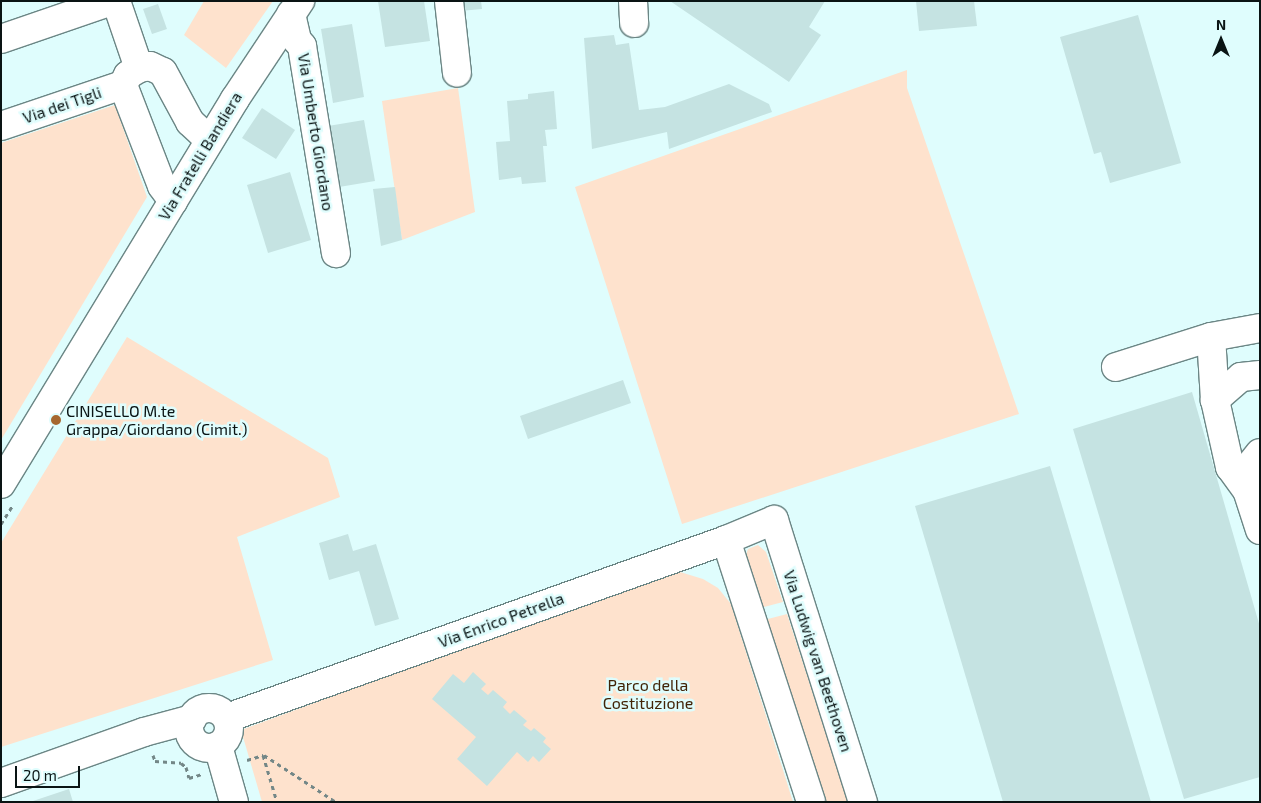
<!DOCTYPE html>
<style>
body{margin:0}
#map{position:relative;width:1261px;height:803px;overflow:hidden;background:#dffdfd;font-family:"Exo 2",sans-serif}
div>[style]{position:absolute}
.green>*{inset:0;background:#fee2cd}
.building>*{inset:0;background:#c5e3e2}
.path>*{height:3px;margin-top:-1.5px;transform-origin:0;background:repeating-linear-gradient(90deg,#738787 0 4px,transparent 0 8px)}
.roads{filter:drop-shadow(1px 0 #6b8685) drop-shadow(-1px 0 #6b8685) drop-shadow(0 1px #6b8685) drop-shadow(0 -1px #6b8685)}
.minor>*{height:28px;margin:-14px;padding:0 14px;transform-origin:14px;border-radius:14px;background:#fff}
.minor>.ring{margin:-14px;padding:0;box-sizing:content-box;background:none;border:28px solid #fff;border-radius:50%}
.dots>*{width:14px;height:14px;translate:-50% -50%;box-sizing:border-box;border:2px solid #dffdfd;border-radius:50%}
span{translate:-50% -50%;white-space:nowrap;text-align:center;line-height:1.15;-webkit-text-stroke:5px #dffdfd;paint-order:stroke}
.street-label{font-size:16px;color:#0a1414}
.poi-label{font-size:16px;color:#0a1414}
.left{translate:0 -50%;text-align:left}
.park-label{font-size:16px;color:#422407}
.frame{position:absolute;inset:0;border:2px solid #0a1414;pointer-events:none}
.north{position:absolute;left:1196px;top:15px;width:50px;height:50px;-webkit-text-stroke:4px #dffdfd;paint-order:stroke;rotate:0deg;font-size:14px;font-weight:700;line-height:20px;text-align:center;color:#0a1414}
.north::after{content:'';display:block;margin:auto;width:18px;height:22px;background:#0a1414;clip-path:polygon(50% 0,100% 100%,50% 72%,0 100%)}
.scale{position:absolute;left:15px;top:766px;width:65px;height:22px;box-sizing:border-box;border:2px solid #0a1414;border-top:0;padding-left:6px;font-size:15px;line-height:18px;white-space:nowrap;color:#0a1414;-webkit-text-stroke:4px #dffdfd;paint-order:stroke}
</style>
<div id="map">
<div class="green">
<i style="clip-path:polygon(204px 1px,273px 1px,226px 68px,184px 35px)"></i>
<i style="clip-path:polygon(907px 70px,907px 88px,1019px 414px,682px 524px,575px 187px)"></i>
<i style="clip-path:polygon(458px 88px,475px 212px,402px 240px,382px 101px)"></i>
<i style="clip-path:polygon(115px 105px,147px 197px,1px 440px,1px 143px)"></i>
<i style="clip-path:polygon(127px 337px,328px 458px,340px 497px,237px 537px,273px 660px,1px 747px,1px 543px)"></i>
<i style="clip-path:polygon(758px 545px,766px 552px,783px 602px,760px 608px,744px 560px,748px 549px)"></i>
<i style="clip-path:polygon(680px 572px,703px 579px,718px 588px,731px 604px,793px 802px,262px 802px,241px 730px,661px 575px)"></i>
<i style="clip-path:polygon(787px 614px,848px 802px,825px 802px,764px 620px)"></i>
</div>
<div class="building">
<i style="clip-path:polygon(378px 1px,424px 1px,430px 41px,385px 47px)"></i>
<i style="clip-path:polygon(459px 1px,481px 1px,482px 9px,460px 11px)"></i>
<i style="clip-path:polygon(670px 1px,825px 1px,809px 27px,821px 35px,789px 82px)"></i>
<i style="clip-path:polygon(916px 1px,974px 1px,977px 26px,919px 31px)"></i>
<i style="clip-path:polygon(158px 4px,167px 29px,152px 34px,143px 9px)"></i>
<i style="clip-path:polygon(1138px 15px,1181px 163px,1110px 183px,1101px 152px,1094px 154px,1060px 37px)"></i>
<i style="clip-path:polygon(352px 24px,364px 97px,333px 103px,321px 29px)"></i>
<i style="clip-path:polygon(614px 35px,616px 45px,629px 43px,639px 110px,665px 107px,729px 84px,769px 104px,772px 112px,669px 149px,667px 132px,592px 149px,584px 38px)"></i>
<i style="clip-path:polygon(554px 91px,557px 129px,545px 130px,547px 146px,543px 146px,546px 182px,522px 184px,521px 177px,499px 180px,496px 142px,510px 141px,507px 101px,528px 99px,528px 94px)"></i>
<i style="clip-path:polygon(262px 108px,295px 130px,276px 159px,242px 138px)"></i>
<i style="clip-path:polygon(364px 120px,375px 181px,339px 187px,328px 126px)"></i>
<i style="clip-path:polygon(290px 172px,311px 240px,268px 253px,247px 185px)"></i>
<i style="clip-path:polygon(395px 187px,402px 240px,381px 246px,373px 189px)"></i>
<i style="clip-path:polygon(623px 380px,631px 403px,528px 439px,520px 416px)"></i>
<i style="clip-path:polygon(1192px 392px,1260px 627px,1260px 777px,1184px 799px,1073px 429px)"></i>
<i style="clip-path:polygon(1050px 466px,1151px 802px,1003px 802px,915px 506px)"></i>
<i style="clip-path:polygon(348px 534px,353px 551px,376px 544px,399px 619px,375px 626px,359px 571px,329px 580px,319px 543px)"></i>
<i style="clip-path:polygon(473px 672px,486px 684px,481px 689px,488px 695px,493px 690px,507px 702px,503px 707px,510px 714px,514px 710px,527px 721px,523px 725px,531px 731px,534px 728px,546px 738px,543px 742px,551px 749px,539px 762px,533px 756px,528px 762px,517px 752px,487px 786px,457px 759px,476px 737px,432px 699px,453px 674px,464px 683px)"></i>
<i style="clip-path:polygon(69px 789px,73px 802px,33px 802px,33px 801px)"></i>
</div>
<div class="path">
<i style="left:1px;top:524px;width:22px;rotate:-58deg"></i>
<i style="left:153px;top:755px;width:6px;rotate:72deg"></i>
<i style="left:155px;top:761px;width:26px;rotate:4deg"></i>
<i style="left:181px;top:763px;width:6px;rotate:39deg"></i>
<i style="left:186px;top:767px;width:11px;rotate:75deg"></i>
<i style="left:189px;top:778px;width:14px;rotate:-17deg"></i>
<i style="left:264px;top:755px;width:86px;rotate:33.1deg"></i>
<i style="left:247px;top:760px;width:17px;rotate:-17deg"></i>
<i style="left:263px;top:755px;width:49px;rotate:73.4deg"></i>
</div>
<div class="roads">
<div class="minor">
<i style="left:116px;top:1px;width:71px;rotate:71.1deg"></i>
<i style="left:449px;top:1px;width:72px;rotate:83.7deg"></i>
<i style="left:633px;top:1px;width:22px;rotate:87deg"></i>
<i style="left:291px;top:14px;width:27px;rotate:77deg"></i>
<i style="left:297px;top:40px;width:8px;rotate:50deg"></i>
<i style="left:302px;top:46px;width:210px;rotate:80.7deg"></i>
<i style="left:1px;top:39px;width:117px;rotate:-18.9deg"></i>
<i style="left:123px;top:85px;width:108px;rotate:68.9deg"></i>
<i style="left:162px;top:186px;width:19px;rotate:54deg"></i>
<i style="left:1px;top:126px;width:129px;rotate:-18.6deg"></i>
<i style="left:123px;top:85px;width:11px;rotate:-63deg"></i>
<i style="left:128px;top:75px;width:13px;rotate:-32deg"></i>
<i style="left:139px;top:68px;width:11px;rotate:-10deg"></i>
<i style="left:150px;top:66px;width:14px;rotate:25deg"></i>
<i style="left:163px;top:72px;width:57px;rotate:61.6deg"></i>
<i style="left:190px;top:122px;width:26px;rotate:43deg"></i>
<i style="left:1116px;top:367px;width:100px;rotate:-17.5deg"></i>
<i style="left:1260px;top:375px;width:19px;rotate:174deg"></i>
<i style="left:1241px;top:377px;width:35px;rotate:139deg"></i>
<i style="left:1215px;top:400px;width:69px;rotate:77.4deg"></i>
<i style="left:1230px;top:467px;width:29px;rotate:54deg"></i>
<i style="left:1247px;top:490px;width:42px;rotate:72deg"></i>
<i style="left:1215px;top:400px;width:63px;rotate:-93.6deg"></i>
<i style="left:1211px;top:337px;width:50px;rotate:-10.4deg"></i>
<i style="left:1px;top:484px;width:451px;rotate:-58.7deg"></i>
<i style="left:235px;top:99px;width:118px;rotate:-56.4deg"></i>
<i style="left:1247px;top:490px;width:26px;rotate:-81deg"></i>
<i style="left:1251px;top:464px;width:14px;rotate:-51deg"></i>
<i style="left:726px;top:540px;width:275px;rotate:72deg"></i>
<i class="ring" style="left:189px;top:708px;width:12px;height:12px"></i>
<i style="left:227px;top:718px;width:530px;rotate:-19.63deg"></i>
<i style="left:726px;top:540px;width:52px;rotate:-22.6deg"></i>
<i style="left:774px;top:520px;width:296px;rotate:72.5deg"></i>
<i style="left:218px;top:746px;width:58px;rotate:74.1deg"></i>
<i style="left:1px;top:783px;width:152px;rotate:-19.6deg"></i>
<i style="left:144px;top:732px;width:50px;rotate:-15.2deg"></i>
</div>
</div>
<div class="dots">
<i style="left:56px;top:420px;background:#a6672f"></i>
</div>
<div class="street-label">
<span style="left:62px;top:105px;rotate:-19deg">Via dei Tigli</span>
<span style="left:316px;top:132px;rotate:81deg">Via Umberto Giordano</span>
<span style="left:200px;top:156px;rotate:-59deg">Via Fratelli Bandiera</span>
<span style="left:501px;top:620px;rotate:-20deg">Via Enrico Petrella</span>
<span style="left:818px;top:661px;rotate:72deg">Via Ludwig van Beethoven</span>
</div>
<div class="poi-label">
<span class="left" style="left:66px;top:420px">CINISELLO M.te<br>Grappa/Giordano (Cimit.)</span>
</div>
<div class="park-label">
<span style="left:648px;top:694px">Parco della<br>Costituzione</span>
</div>
<div class="frame"></div>
<div class="north">N</div>
<div class="scale">20 m</div>
</div>
